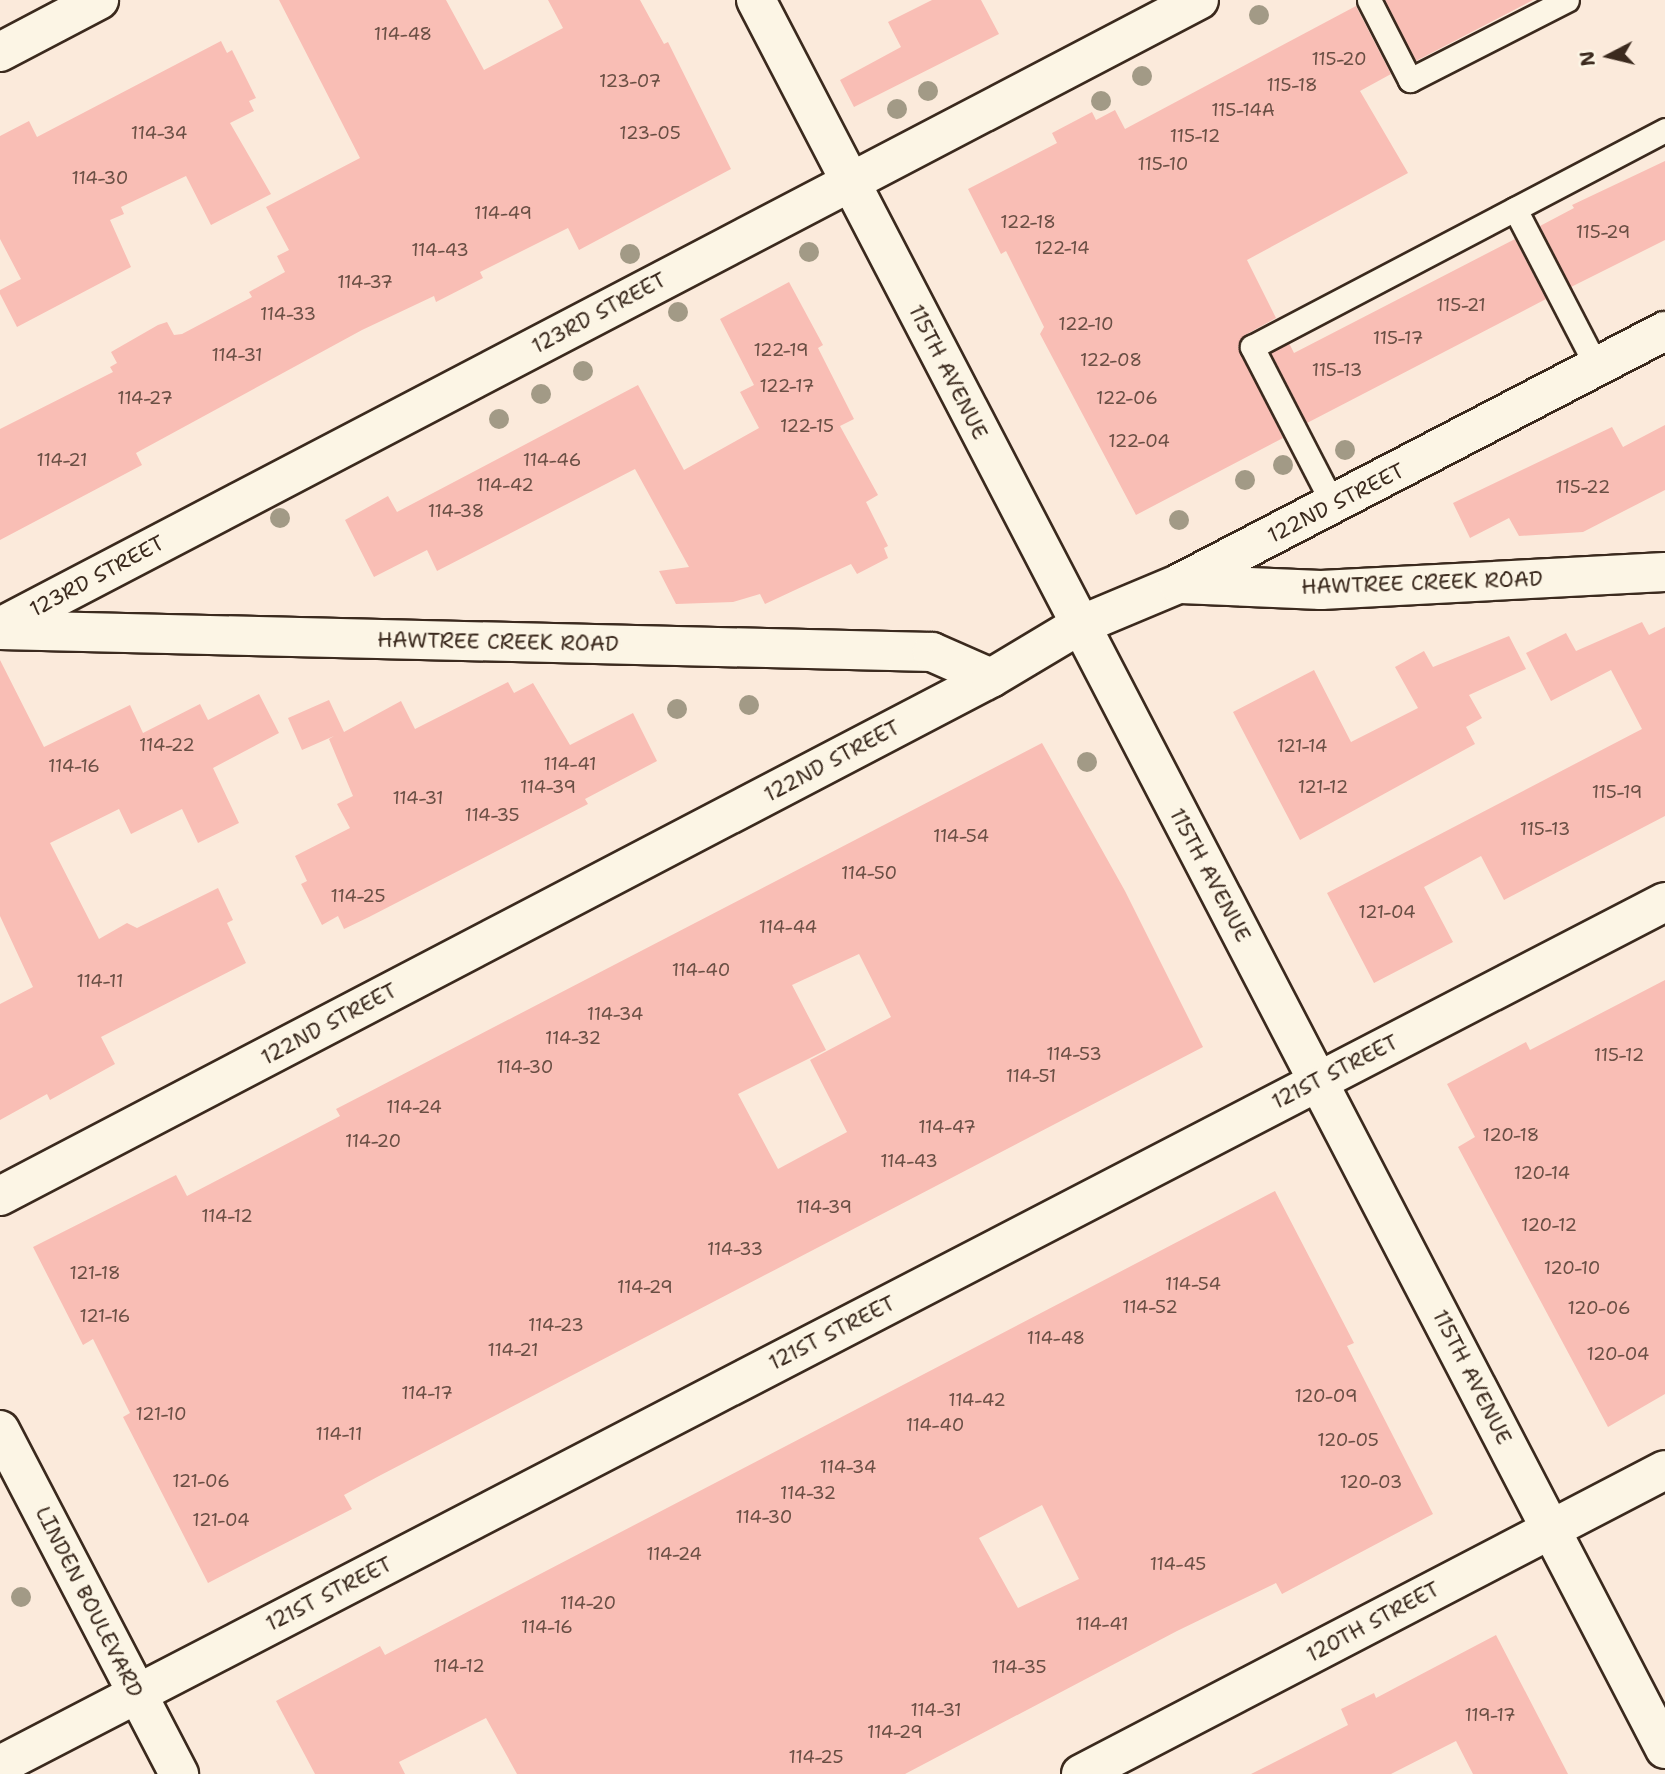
<!DOCTYPE html>
<style>
body{margin:0}
#map{position:relative;width:1665px;height:1774px;overflow:hidden;background:#fbeadb;font-family:"Shantell Sans",sans-serif}
div>[style]{position:absolute}
.building>*{inset:0;background:#f9beb5}
.roads{filter:drop-shadow(2px 0 #3b2a1e) drop-shadow(-2px 0 #3b2a1e) drop-shadow(0 2px #3b2a1e) drop-shadow(0 -2px #3b2a1e)}
.service>*{height:23px;margin:-11.5px;padding:0 11.5px;transform-origin:11.5px;border-radius:11.5px;background:#fcf5e5}
.minor>*{height:38px;margin:-19px;padding:0 19px;transform-origin:19px;border-radius:19px;background:#fcf5e5}
.secondary>*{height:38px;margin:-19px;padding:0 19px;transform-origin:19px;border-radius:19px;background:#fcf5e5}
.trees>*{width:20px;height:20px;margin:-10px;border-radius:50%;background:#a29a86}
span{translate:-50% -50%;white-space:nowrap;text-align:center;line-height:1.15;-webkit-text-stroke:5px #fcf5e5;paint-order:stroke}
.number-label{font-size:18px;color:#6a4f44}
.number-label span{-webkit-text-stroke-width:0}
.street-label{font-size:21px;color:#3b2a1e}
.north{position:absolute;left:1574px;top:21px;width:70px;height:70px;-webkit-text-stroke:5px #fcf5e5;paint-order:stroke;rotate:263deg;font-size:19px;font-weight:700;line-height:28px;text-align:center;color:#3b2a1e}
.north::after{content:'';display:block;margin:auto;width:24px;height:32px;background:#3b2a1e;clip-path:polygon(50% 0,100% 100%,50% 72%,0 100%)}
</style>
<div id="map">
<div class="building">
<i style="clip-path:polygon(279px 0,446px 0,484px 70px,563px 28px,548px 0,640px 0,664px 44px,668px 42px,731px 169px,579px 250px,568px 228px,480px 272px,483px 278px,436px 302px,434px 296px,362px 330px,136px 453px,142px 465px,0 540px,0 429px,113px 372px,110px 367px,117px 363px,111px 352px,158px 325px,167px 322px,174px 335px,182px 334px,252px 297px,249px 292px,285px 272px,277px 256px,289px 250px,266px 207px,360px 158px)"></i>
<i style="clip-path:polygon(932px 0,981px 0,999px 34px,854px 107px,840px 80px,901px 47px,888px 22px)"></i>
<i style="clip-path:polygon(1385px 0,1533px 0,1416px 61px)"></i>
<i style="clip-path:polygon(1356px 6px,1391px 74px,1360px 91px,1408px 173px,1247px 260px,1276px 318px,1245px 335px,1238px 347px,1283px 438px,1136px 515px,1040px 334px,1044px 327px,1006px 251px,1001px 254px,968px 189px,1057px 143px,1052px 133px,1092px 112px,1096px 120px,1115px 110px,1125px 129px)"></i>
<i style="clip-path:polygon(221px 41px,227px 53px,232px 50px,256px 98px,249px 101px,254px 111px,230px 123px,271px 194px,211px 225px,186px 176px,121px 207px,124px 214px,110px 220px,131px 267px,17px 327px,0 294px,0 290px,21px 279px,0 239px,0 136px,29px 121px,37px 137px)"></i>
<i style="clip-path:polygon(1665px 161px,1665px 240px,1571px 287px,1540px 226px,1574px 208px,1572px 205px)"></i>
<i style="clip-path:polygon(1515px 239px,1546px 299px,1307px 423px,1271px 353px,1289px 343px,1294px 353px)"></i>
<i style="clip-path:polygon(789px 282px,823px 345px,818px 348px,854px 419px,840px 426px,878px 495px,866px 502px,888px 546px,884px 548px,888px 558px,857px 574px,851px 564px,765px 604px,760px 594px,733px 602px,676px 604px,659px 571px,689px 567px,635px 469px,437px 571px,427px 550px,374px 577px,345px 520px,388px 496px,397px 512px,638px 385px,684px 470px,759px 428px,740px 392px,754px 385px,720px 319px)"></i>
<i style="clip-path:polygon(1665px 425px,1665px 490px,1583px 532px,1519px 536px,1509px 518px,1470px 538px,1453px 503px,1612px 427px,1623px 447px)"></i>
<i style="clip-path:polygon(1642px 622px,1649px 635px,1665px 627px,1665px 816px,1504px 900px,1481px 856px,1424px 887px,1453px 942px,1374px 983px,1327px 893px,1642px 729px,1611px 670px,1551px 701px,1526px 653px,1566px 633px,1576px 651px)"></i>
<i style="clip-path:polygon(1509px 636px,1526px 669px,1469px 695px,1482px 718px,1466px 727px,1475px 744px,1300px 840px,1233px 712px,1314px 670px,1351px 742px,1418px 708px,1395px 667px,1424px 651px,1433px 667px)"></i>
<i style="clip-path:polygon(0 660px,44px 747px,130px 705px,143px 733px,200px 704px,208px 720px,259px 694px,279px 733px,213px 768px,239px 823px,198px 843px,182px 809px,131px 834px,119px 809px,50px 843px,99px 939px,127px 923px,137px 928px,218px 888px,233px 920px,227px 923px,246px 963px,101px 1037px,115px 1064px,50px 1100px,47px 1094px,0 1120px,0 1004px,33px 987px,0 916px)"></i>
<i style="clip-path:polygon(508px 682px,514px 693px,533px 683px,570px 745px,633px 713px,657px 761px,585px 799px,588px 804px,369px 917px,344px 929px,338px 916px,322px 925px,301px 884px,307px 881px,295px 856px,350px 828px,337px 804px,353px 796px,329px 739px,334px 736px,302px 750px,288px 718px,329px 700px,344px 732px,401px 701px,415px 729px)"></i>
<i style="clip-path:polygon(evenodd,1042px 743px,1125px 891px,1203px 1047px,379px 1476px,344px 1495px,352px 1509px,208px 1583px,123px 1417px,130px 1413px,93px 1339px,83px 1345px,33px 1247px,176px 1175px,187px 1196px,340px 1116px,336px 1109px,367px 1093px,1042px 743px,859px 954px,891px 1017px,810px 1060px,847px 1132px,778px 1169px,738px 1094px,826px 1050px,792px 985px,859px 954px)"></i>
<i style="clip-path:polygon(1665px 980px,1665px 1394px,1608px 1427px,1458px 1147px,1475px 1137px,1447px 1084px,1526px 1042px,1530px 1050px)"></i>
<i style="clip-path:polygon(evenodd,1275px 1191px,1354px 1343px,1347px 1346px,1433px 1514px,1282px 1594px,1276px 1583px,1177px 1631px,905px 1774px,517px 1774px,486px 1718px,399px 1762px,405px 1774px,315px 1774px,276px 1701px,380px 1646px,385px 1655px,1275px 1191px,1042px 1505px,1079px 1579px,1018px 1608px,979px 1538px,1042px 1505px)"></i>
<i style="clip-path:polygon(1496px 1635px,1568px 1774px,1473px 1774px,1456px 1741px,1391px 1774px,1251px 1774px,1348px 1725px,1341px 1709px,1374px 1693px,1376px 1698px)"></i>
</div>
<div class="roads">
<div class="service">
<i style="left:1369px;top:0;width:90px;rotate:62.9deg"></i>
<i style="left:1410px;top:80px;width:176px;rotate:-27deg"></i>
<i style="left:1515px;top:209px;width:178px;rotate:62.6deg"></i>
<i style="left:1333px;top:504px;width:177px;rotate:-117.3deg"></i>
<i style="left:1252px;top:347px;width:467px;rotate:-27.7deg"></i>
</div>
<div class="minor">
<i style="left:756px;top:0;width:1971px;rotate:62.54deg"></i>
<i style="left:0;top:52px;width:112px;rotate:-27.7deg"></i>
<i style="left:1181px;top:584px;width:140px;rotate:2.5deg"></i>
<i style="left:1321px;top:590px;width:344px;rotate:-3deg"></i>
<i style="left:0;top:627px;width:1353px;rotate:-27.61deg"></i>
<i style="left:0;top:630px;width:932px;rotate:1.35deg"></i>
<i style="left:932px;top:652px;width:64px;rotate:23.8deg"></i>
<i style="left:0;top:1196px;width:1118px;rotate:-27.6deg"></i>
<i style="left:991px;top:678px;width:101px;rotate:-30.9deg"></i>
<i style="left:1078px;top:626px;width:108px;rotate:-22.8deg"></i>
<i style="left:1178px;top:584px;width:549px;rotate:-27.45deg"></i>
<i style="left:0;top:1765px;width:1875px;rotate:-27.4deg"></i>
<i style="left:1081px;top:1774px;width:658px;rotate:-27.5deg"></i>
</div>
<div class="secondary">
<i style="left:0;top:1430px;width:388px;rotate:62.5deg"></i>
</div>
</div>
<div class="trees">
<i style="left:1259px;top:15px"></i>
<i style="left:1142px;top:76px"></i>
<i style="left:928px;top:91px"></i>
<i style="left:1101px;top:101px"></i>
<i style="left:897px;top:109px"></i>
<i style="left:809px;top:252px"></i>
<i style="left:630px;top:254px"></i>
<i style="left:678px;top:312px"></i>
<i style="left:583px;top:371px"></i>
<i style="left:541px;top:394px"></i>
<i style="left:499px;top:419px"></i>
<i style="left:1345px;top:450px"></i>
<i style="left:1283px;top:465px"></i>
<i style="left:1245px;top:480px"></i>
<i style="left:280px;top:518px"></i>
<i style="left:1179px;top:520px"></i>
<i style="left:749px;top:705px"></i>
<i style="left:677px;top:709px"></i>
<i style="left:1087px;top:762px"></i>
<i style="left:21px;top:1597px"></i>
</div>
<div class="number-label">
<span style="left:403px;top:34px">114-48</span>
<span style="left:1339px;top:59px">115-20</span>
<span style="left:630px;top:81px">123-07</span>
<span style="left:1292px;top:85px">115-18</span>
<span style="left:1243px;top:110px">115-14A</span>
<span style="left:159px;top:133px">114-34</span>
<span style="left:650px;top:133px">123-05</span>
<span style="left:1195px;top:136px">115-12</span>
<span style="left:1163px;top:164px">115-10</span>
<span style="left:100px;top:178px">114-30</span>
<span style="left:503px;top:213px">114-49</span>
<span style="left:1028px;top:222px">122-18</span>
<span style="left:1603px;top:232px">115-29</span>
<span style="left:1062px;top:248px">122-14</span>
<span style="left:440px;top:250px">114-43</span>
<span style="left:365px;top:282px">114-37</span>
<span style="left:1461px;top:305px">115-21</span>
<span style="left:288px;top:314px">114-33</span>
<span style="left:1086px;top:324px">122-10</span>
<span style="left:1398px;top:338px">115-17</span>
<span style="left:781px;top:350px">122-19</span>
<span style="left:237px;top:355px">114-31</span>
<span style="left:1111px;top:360px">122-08</span>
<span style="left:1337px;top:370px">115-13</span>
<span style="left:787px;top:386px">122-17</span>
<span style="left:145px;top:398px">114-27</span>
<span style="left:1127px;top:398px">122-06</span>
<span style="left:807px;top:426px">122-15</span>
<span style="left:1139px;top:441px">122-04</span>
<span style="left:62px;top:460px">114-21</span>
<span style="left:552px;top:460px">114-46</span>
<span style="left:505px;top:485px">114-42</span>
<span style="left:1583px;top:487px">115-22</span>
<span style="left:456px;top:511px">114-38</span>
<span style="left:167px;top:745px">114-22</span>
<span style="left:1302px;top:746px">121-14</span>
<span style="left:570px;top:764px">114-41</span>
<span style="left:74px;top:766px">114-16</span>
<span style="left:548px;top:787px">114-39</span>
<span style="left:1323px;top:787px">121-12</span>
<span style="left:1617px;top:792px">115-19</span>
<span style="left:418px;top:798px">114-31</span>
<span style="left:492px;top:815px">114-35</span>
<span style="left:1545px;top:829px">115-13</span>
<span style="left:961px;top:836px">114-54</span>
<span style="left:869px;top:873px">114-50</span>
<span style="left:358px;top:896px">114-25</span>
<span style="left:1387px;top:912px">121-04</span>
<span style="left:788px;top:927px">114-44</span>
<span style="left:701px;top:970px">114-40</span>
<span style="left:100px;top:981px">114-11</span>
<span style="left:615px;top:1014px">114-34</span>
<span style="left:573px;top:1038px">114-32</span>
<span style="left:1074px;top:1054px">114-53</span>
<span style="left:1619px;top:1055px">115-12</span>
<span style="left:525px;top:1067px">114-30</span>
<span style="left:1031px;top:1076px">114-51</span>
<span style="left:414px;top:1107px">114-24</span>
<span style="left:947px;top:1127px">114-47</span>
<span style="left:1511px;top:1135px">120-18</span>
<span style="left:373px;top:1141px">114-20</span>
<span style="left:909px;top:1161px">114-43</span>
<span style="left:1542px;top:1173px">120-14</span>
<span style="left:824px;top:1207px">114-39</span>
<span style="left:227px;top:1216px">114-12</span>
<span style="left:1549px;top:1225px">120-12</span>
<span style="left:735px;top:1249px">114-33</span>
<span style="left:1572px;top:1268px">120-10</span>
<span style="left:95px;top:1273px">121-18</span>
<span style="left:1193px;top:1284px">114-54</span>
<span style="left:645px;top:1287px">114-29</span>
<span style="left:1150px;top:1307px">114-52</span>
<span style="left:1599px;top:1308px">120-06</span>
<span style="left:105px;top:1316px">121-16</span>
<span style="left:556px;top:1325px">114-23</span>
<span style="left:1056px;top:1338px">114-48</span>
<span style="left:513px;top:1350px">114-21</span>
<span style="left:1618px;top:1354px">120-04</span>
<span style="left:427px;top:1393px">114-17</span>
<span style="left:1326px;top:1396px">120-09</span>
<span style="left:977px;top:1400px">114-42</span>
<span style="left:161px;top:1414px">121-10</span>
<span style="left:935px;top:1425px">114-40</span>
<span style="left:339px;top:1434px">114-11</span>
<span style="left:1348px;top:1440px">120-05</span>
<span style="left:848px;top:1467px">114-34</span>
<span style="left:201px;top:1481px">121-06</span>
<span style="left:1371px;top:1482px">120-03</span>
<span style="left:808px;top:1493px">114-32</span>
<span style="left:764px;top:1517px">114-30</span>
<span style="left:221px;top:1520px">121-04</span>
<span style="left:674px;top:1554px">114-24</span>
<span style="left:1178px;top:1564px">114-45</span>
<span style="left:588px;top:1603px">114-20</span>
<span style="left:1102px;top:1624px">114-41</span>
<span style="left:547px;top:1627px">114-16</span>
<span style="left:459px;top:1666px">114-12</span>
<span style="left:1019px;top:1667px">114-35</span>
<span style="left:936px;top:1710px">114-31</span>
<span style="left:1490px;top:1715px">119-17</span>
<span style="left:895px;top:1732px">114-29</span>
<span style="left:816px;top:1757px">114-25</span>
</div>
<div class="street-label">
<span style="left:599px;top:313px;rotate:-28deg">123RD STREET</span>
<span style="left:948px;top:372px;rotate:63deg">115TH AVENUE</span>
<span style="left:1336px;top:503px;rotate:-27deg">122ND STREET</span>
<span style="left:97px;top:576px;rotate:-28deg">123RD STREET</span>
<span style="left:1422px;top:583px;rotate:-2deg">HAWTREE CREEK ROAD</span>
<span style="left:498px;top:642px;rotate:1deg">HAWTREE CREEK ROAD</span>
<span style="left:832px;top:761px;rotate:-28deg">122ND STREET</span>
<span style="left:1210px;top:875px;rotate:62deg">115TH AVENUE</span>
<span style="left:329px;top:1024px;rotate:-28deg">122ND STREET</span>
<span style="left:1335px;top:1072px;rotate:-27deg">121ST STREET</span>
<span style="left:832px;top:1333px;rotate:-27deg">121ST STREET</span>
<span style="left:1472px;top:1377px;rotate:63deg">115TH AVENUE</span>
<span style="left:329px;top:1594px;rotate:-27deg">121ST STREET</span>
<span style="left:89px;top:1602px;rotate:63deg">LINDEN BOULEVARD</span>
<span style="left:1373px;top:1622px;rotate:-28deg">120TH STREET</span>
</div>
<div class="north">N</div>
</div>
